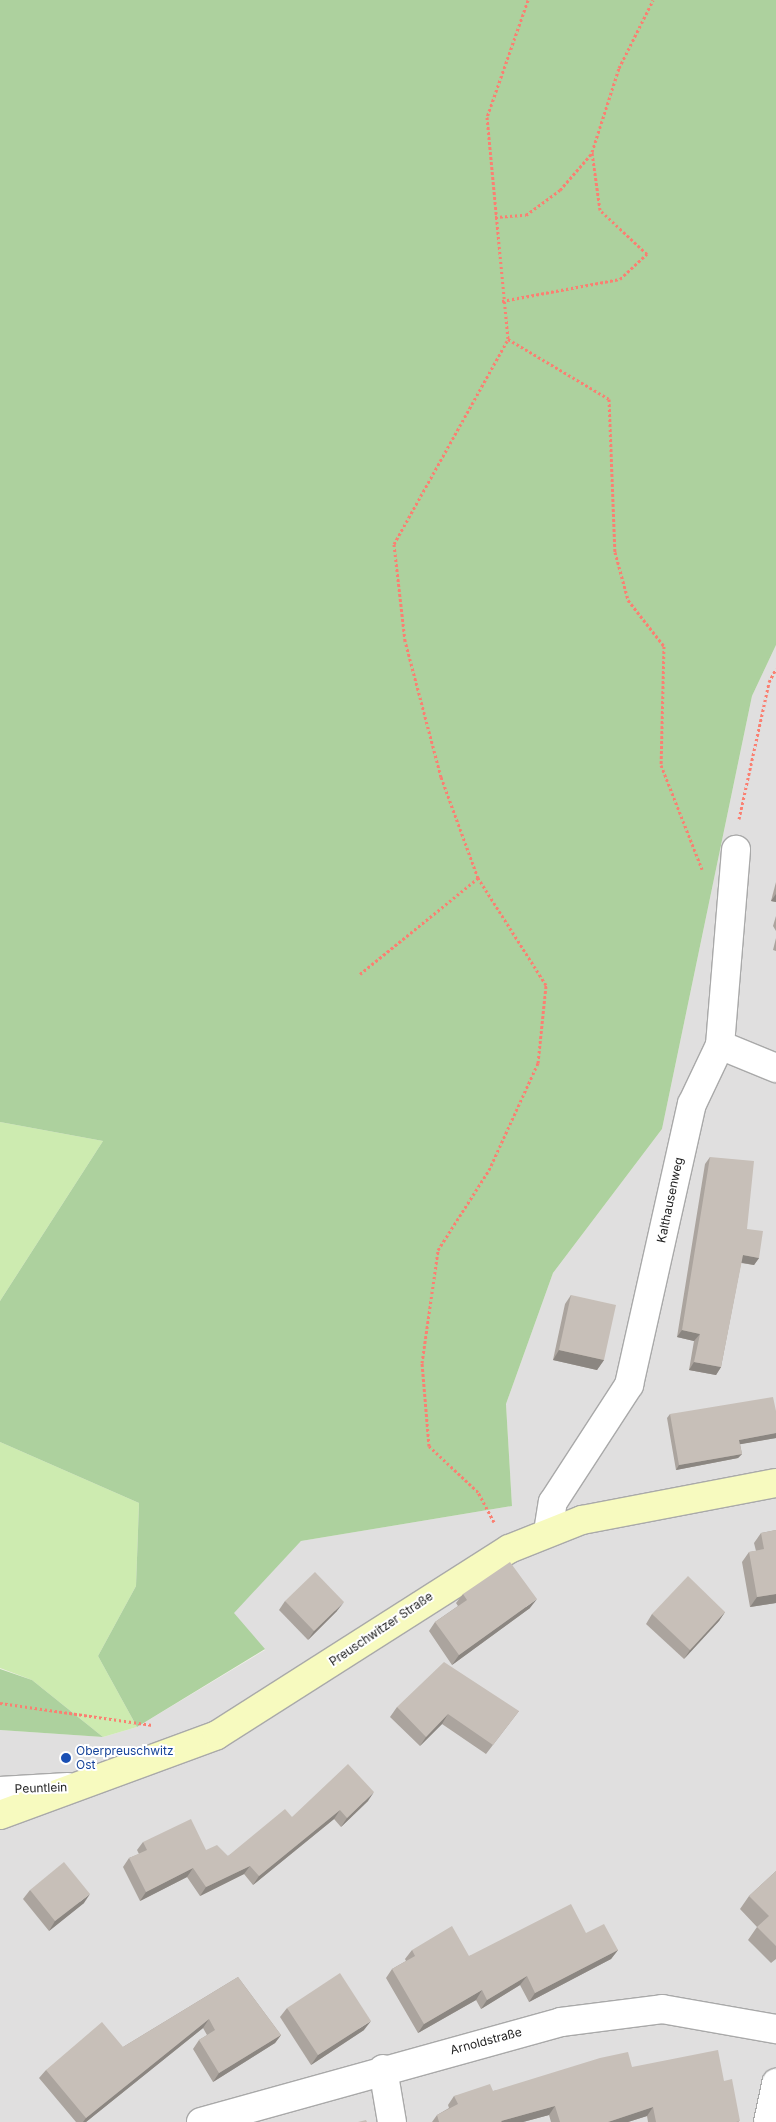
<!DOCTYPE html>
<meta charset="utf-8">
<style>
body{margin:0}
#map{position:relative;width:776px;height:2122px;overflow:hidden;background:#f2efe9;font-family:Inter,sans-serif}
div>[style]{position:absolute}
.residential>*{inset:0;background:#e0dfdf}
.grass>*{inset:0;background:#cdebb0}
.forest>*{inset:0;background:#add19e}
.path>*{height:3px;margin-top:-1.5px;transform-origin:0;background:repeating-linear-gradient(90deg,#fa8072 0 2.5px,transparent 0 5px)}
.roads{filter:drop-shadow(1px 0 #a9a9a9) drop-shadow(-1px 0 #a9a9a9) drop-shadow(0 1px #a9a9a9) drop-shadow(0 -1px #a9a9a9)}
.street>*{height:28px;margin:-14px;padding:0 14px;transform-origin:14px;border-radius:14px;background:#fff}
.secondary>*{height:28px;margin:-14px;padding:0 14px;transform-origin:14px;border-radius:14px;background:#f7fabf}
.wall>*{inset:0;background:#aba49e}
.shaded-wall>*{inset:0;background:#8b8681}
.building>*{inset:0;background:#c7bfb8}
.dots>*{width:14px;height:14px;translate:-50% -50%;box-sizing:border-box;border:2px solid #fff;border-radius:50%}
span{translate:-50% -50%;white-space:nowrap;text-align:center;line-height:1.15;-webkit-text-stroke:4px #fff;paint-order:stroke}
.street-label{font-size:12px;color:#222}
.transit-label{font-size:12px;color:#164399}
.left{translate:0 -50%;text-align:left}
</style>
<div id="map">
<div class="residential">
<i style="clip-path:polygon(776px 645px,776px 2122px,0 2122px,0 1730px,103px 1737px,137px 1727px,265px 1650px,233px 1613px,301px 1541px,512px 1506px,506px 1404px,553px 1273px,662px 1129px,752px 696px)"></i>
</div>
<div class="grass">
<i style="clip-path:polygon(0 1122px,103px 1141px,0 1301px)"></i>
<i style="clip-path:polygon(0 1442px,139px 1503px,136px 1586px,98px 1656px,137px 1727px,103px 1737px,32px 1680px,0 1668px)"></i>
</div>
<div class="forest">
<i style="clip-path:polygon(0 0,776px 0,776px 645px,752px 696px,662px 1129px,553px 1273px,506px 1404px,512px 1506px,301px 1541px,234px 1613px,265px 1649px,137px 1727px,98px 1656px,136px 1586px,139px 1503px,0 1442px,0 1301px,103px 1141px,0 1122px)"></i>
<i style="clip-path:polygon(0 1669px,32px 1680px,103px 1737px,0 1730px)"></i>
</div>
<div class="path">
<i style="left:528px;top:0;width:124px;rotate:109.3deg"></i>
<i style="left:487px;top:117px;width:223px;rotate:84.6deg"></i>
<i style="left:508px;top:339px;width:117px;rotate:30.7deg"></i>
<i style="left:609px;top:399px;width:153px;rotate:87.8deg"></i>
<i style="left:615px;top:552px;width:50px;rotate:74.8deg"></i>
<i style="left:628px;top:600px;width:58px;rotate:52deg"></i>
<i style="left:664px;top:646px;width:119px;rotate:91.4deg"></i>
<i style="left:661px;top:765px;width:112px;rotate:68.5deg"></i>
<i style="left:495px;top:217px;width:31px;rotate:-4deg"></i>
<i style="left:526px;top:215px;width:42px;rotate:-36.3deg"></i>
<i style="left:560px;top:190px;width:49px;rotate:-49.1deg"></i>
<i style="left:502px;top:301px;width:120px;rotate:-10.6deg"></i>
<i style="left:620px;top:279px;width:37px;rotate:-43deg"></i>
<i style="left:647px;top:254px;width:64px;rotate:-136.9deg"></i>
<i style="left:600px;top:210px;width:59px;rotate:-97.9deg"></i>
<i style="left:592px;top:152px;width:88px;rotate:-72.2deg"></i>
<i style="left:619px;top:68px;width:76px;rotate:-63.4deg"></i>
<i style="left:739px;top:819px;width:140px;rotate:-77.6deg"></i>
<i style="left:769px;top:682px;width:15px;rotate:-62deg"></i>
<i style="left:360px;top:974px;width:152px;rotate:-39.1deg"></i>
<i style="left:494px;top:1522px;width:34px;rotate:-118deg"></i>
<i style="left:478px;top:1492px;width:67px;rotate:-136.8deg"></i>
<i style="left:429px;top:1446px;width:83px;rotate:-94.8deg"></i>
<i style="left:422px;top:1363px;width:114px;rotate:-81.9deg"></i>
<i style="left:438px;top:1250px;width:95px;rotate:-57.5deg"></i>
<i style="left:489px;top:1170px;width:118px;rotate:-65.4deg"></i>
<i style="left:538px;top:1063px;width:78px;rotate:-84.1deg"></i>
<i style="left:546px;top:985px;width:127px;rotate:-122.4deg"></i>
<i style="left:478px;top:878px;width:108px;rotate:-110.1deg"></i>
<i style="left:441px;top:777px;width:141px;rotate:-104.8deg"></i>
<i style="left:405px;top:641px;width:98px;rotate:-96.5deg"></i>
<i style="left:394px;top:544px;width:235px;rotate:-60.9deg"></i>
<i style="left:0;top:1703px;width:154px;rotate:8.2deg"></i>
</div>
<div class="roads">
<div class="street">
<i style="left:720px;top:1045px;width:61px;rotate:22.3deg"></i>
<i style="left:548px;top:1532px;width:30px;rotate:-81deg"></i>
<i style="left:553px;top:1502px;width:140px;rotate:-57deg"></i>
<i style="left:629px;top:1385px;width:288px;rotate:-77.4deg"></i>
<i style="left:692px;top:1104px;width:65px;rotate:-64.6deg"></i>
<i style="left:720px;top:1045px;width:196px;rotate:-85.3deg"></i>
<i style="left:0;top:1791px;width:68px;rotate:-3.4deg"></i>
<i style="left:383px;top:2069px;width:54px;rotate:80.4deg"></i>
<i style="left:201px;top:2122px;width:374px;rotate:-15.5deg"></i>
<i style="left:561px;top:2022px;width:102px;rotate:-7.3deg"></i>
<i style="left:662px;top:2009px;width:116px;rotate:10deg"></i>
<i style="left:768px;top:2122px;width:40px;rotate:-78deg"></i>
</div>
<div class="secondary">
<i style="left:0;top:1815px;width:231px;rotate:-20.2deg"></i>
<i style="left:217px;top:1735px;width:346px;rotate:-32.5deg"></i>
<i style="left:509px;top:1549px;width:79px;rotate:-21.7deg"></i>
<i style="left:582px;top:1520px;width:197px;rotate:-10.8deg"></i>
</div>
</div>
<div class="wall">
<i style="clip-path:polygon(776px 882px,776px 902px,771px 901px)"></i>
<i style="clip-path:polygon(776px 916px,776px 931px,773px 926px)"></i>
<i style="clip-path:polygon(776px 938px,776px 951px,773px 950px)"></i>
<i style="clip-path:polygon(710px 1157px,747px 1229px,759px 1258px,754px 1265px,741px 1263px,721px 1367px,716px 1375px,689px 1370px,694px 1341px,677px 1337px,705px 1164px)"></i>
<i style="clip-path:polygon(571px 1295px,604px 1360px,597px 1370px,553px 1360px,565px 1304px)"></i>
<i style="clip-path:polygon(776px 1411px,776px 1438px,740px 1444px,742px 1454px,738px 1458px,676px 1470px,667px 1418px,670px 1414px)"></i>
<i style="clip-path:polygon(776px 1530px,776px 1603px,750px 1607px,742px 1562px,749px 1552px,756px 1551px,754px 1543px,761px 1533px)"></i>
<i style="clip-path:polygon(463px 1594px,530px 1608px,452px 1665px,429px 1631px,435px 1622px,458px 1606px,456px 1603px)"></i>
<i style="clip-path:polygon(285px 1601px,337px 1611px,308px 1640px,279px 1610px)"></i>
<i style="clip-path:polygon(725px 1612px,719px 1621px,684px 1659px,646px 1624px,652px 1614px)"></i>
<i style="clip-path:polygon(397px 1707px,519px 1711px,486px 1754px,442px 1724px,420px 1746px,390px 1717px)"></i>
<i style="clip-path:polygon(368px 1801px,341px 1827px,334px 1819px,253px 1885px,244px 1874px,200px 1896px,187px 1877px,140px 1901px,123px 1867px,129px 1858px,139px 1854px,137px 1850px,143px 1842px,206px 1850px,228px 1856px,292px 1817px)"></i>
<i style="clip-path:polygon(776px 1871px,776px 1959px,771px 1963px,748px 1940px,757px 1927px,740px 1909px,749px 1896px)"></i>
<i style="clip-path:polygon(30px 1890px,84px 1903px,49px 1931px,23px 1899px)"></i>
<i style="clip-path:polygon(586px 1933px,618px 1950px,611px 1959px,529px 2002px,520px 1985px,481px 2009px,476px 2000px,418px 2033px,386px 1978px,392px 1969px,406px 1961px,405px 1959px,412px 1950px,469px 1956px)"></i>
<i style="clip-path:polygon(238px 1977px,281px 2035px,275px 2043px,213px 2082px,193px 2049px,199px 2040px,207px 2035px,203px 2028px,86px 2122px,76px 2122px,39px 2078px,46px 2070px,123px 2047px)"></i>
<i style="clip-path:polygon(287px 2008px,364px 2030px,311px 2065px,280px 2017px)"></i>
<i style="clip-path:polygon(632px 2067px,724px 2081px,739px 2122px,648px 2122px,647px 2116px,628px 2122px,551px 2122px,549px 2115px,523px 2122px,432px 2122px,437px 2115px,449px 2108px,448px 2105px,454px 2096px,493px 2091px)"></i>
</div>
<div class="shaded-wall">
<i style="clip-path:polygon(776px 894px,776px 902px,771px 901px)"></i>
<i style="clip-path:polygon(743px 1255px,759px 1258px,754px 1265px,738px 1262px)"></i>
<i style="clip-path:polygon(682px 1330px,700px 1334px,694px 1341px,677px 1337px)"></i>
<i style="clip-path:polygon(559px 1350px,604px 1360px,597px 1370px,553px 1360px)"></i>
<i style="clip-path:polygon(694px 1362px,721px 1367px,716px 1375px,689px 1370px)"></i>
<i style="clip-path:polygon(776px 1433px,776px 1438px,736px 1445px,739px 1440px)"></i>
<i style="clip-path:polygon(742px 1454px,738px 1458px,676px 1470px,679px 1465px)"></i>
<i style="clip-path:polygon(776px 1594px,776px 1603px,750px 1607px,757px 1597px)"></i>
<i style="clip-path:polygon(537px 1599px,530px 1608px,452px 1665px,459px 1655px)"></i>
<i style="clip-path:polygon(344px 1602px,337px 1611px,308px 1640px,314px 1631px)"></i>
<i style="clip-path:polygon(725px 1612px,719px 1621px,684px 1659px,690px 1650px)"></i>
<i style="clip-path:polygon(448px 1714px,442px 1724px,420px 1746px,426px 1737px)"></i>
<i style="clip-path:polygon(374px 1792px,368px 1801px,341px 1827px,347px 1818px)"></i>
<i style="clip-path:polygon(340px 1810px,334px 1819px,253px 1885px,259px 1876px)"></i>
<i style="clip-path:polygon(250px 1866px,244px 1874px,200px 1896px,206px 1887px)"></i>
<i style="clip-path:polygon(193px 1868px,187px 1877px,140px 1901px,146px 1892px)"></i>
<i style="clip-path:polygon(90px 1894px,84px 1903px,49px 1931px,55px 1921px)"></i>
<i style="clip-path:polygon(618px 1950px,611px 1959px,529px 2002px,535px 1993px)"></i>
<i style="clip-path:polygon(527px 1976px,520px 1985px,481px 2009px,487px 2000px)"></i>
<i style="clip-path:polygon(482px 1990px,476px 2000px,418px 2033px,424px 2024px)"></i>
<i style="clip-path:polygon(209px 2019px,203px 2028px,86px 2122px,83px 2122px,86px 2118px)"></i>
<i style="clip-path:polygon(371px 2021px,364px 2030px,311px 2065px,318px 2055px)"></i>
<i style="clip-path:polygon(281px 2035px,275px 2043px,213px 2082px,219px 2073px)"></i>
<i style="clip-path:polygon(555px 2106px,549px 2115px,523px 2122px,500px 2122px,501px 2121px)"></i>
<i style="clip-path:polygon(653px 2107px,647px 2116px,628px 2122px,608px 2122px)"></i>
</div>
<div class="building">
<i style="clip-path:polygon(710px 1157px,754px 1161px,747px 1229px,763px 1231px,759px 1258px,743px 1255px,721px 1367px,694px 1362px,700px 1334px,682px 1330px)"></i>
<i style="clip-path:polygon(571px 1295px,616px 1305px,604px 1360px,559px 1350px)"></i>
<i style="clip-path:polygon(773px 1397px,776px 1411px,776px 1433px,739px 1440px,742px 1454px,679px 1465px,670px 1414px)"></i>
<i style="clip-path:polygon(776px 1530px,776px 1594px,757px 1597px,749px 1552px,764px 1549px,761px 1533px)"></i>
<i style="clip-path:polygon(510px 1562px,537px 1599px,459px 1655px,435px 1622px,467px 1600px,463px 1594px)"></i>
<i style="clip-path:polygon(315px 1572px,344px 1602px,314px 1631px,285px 1601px)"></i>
<i style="clip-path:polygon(688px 1576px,725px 1612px,690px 1650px,652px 1614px)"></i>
<i style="clip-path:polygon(444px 1662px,519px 1711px,493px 1745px,448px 1714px,426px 1737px,397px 1707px)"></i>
<i style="clip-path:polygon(348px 1764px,374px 1792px,347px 1818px,340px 1810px,259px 1876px,250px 1866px,206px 1887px,193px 1868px,146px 1892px,129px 1858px,147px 1850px,143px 1842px,191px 1819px,206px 1850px,217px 1845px,228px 1856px,285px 1809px,292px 1817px)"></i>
<i style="clip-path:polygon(64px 1862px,90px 1894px,55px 1921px,30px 1890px)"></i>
<i style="clip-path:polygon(776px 1871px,776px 1946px,757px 1927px,769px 1916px,749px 1896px)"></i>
<i style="clip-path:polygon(571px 1904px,586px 1933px,604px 1924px,618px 1950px,535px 1993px,527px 1976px,487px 2000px,482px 1990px,424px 2024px,392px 1969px,415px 1956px,412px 1950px,452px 1926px,469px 1956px)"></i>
<i style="clip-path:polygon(340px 1973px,371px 2021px,318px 2055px,287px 2008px)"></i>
<i style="clip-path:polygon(238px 1977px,281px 2035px,219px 2073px,199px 2040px,215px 2030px,209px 2019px,86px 2118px,46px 2070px,102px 2022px,123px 2047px)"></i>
<i style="clip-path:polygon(718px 2050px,724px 2081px,732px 2079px,740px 2121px,736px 2122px,656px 2122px,653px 2107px,608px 2122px,560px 2122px,555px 2106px,501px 2121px,502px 2122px,439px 2122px,437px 2115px,458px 2104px,454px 2096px,490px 2084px,493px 2091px,600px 2058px,628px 2052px,632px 2067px)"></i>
<i style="clip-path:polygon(366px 2120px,367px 2122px,358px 2122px)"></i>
</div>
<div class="dots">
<i style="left:66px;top:1758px;background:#1a4fb4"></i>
</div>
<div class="street-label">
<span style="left:670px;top:1200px;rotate:-78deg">Kalthausenweg</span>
<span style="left:381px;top:1629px;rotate:-34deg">Preuschwitzer Straße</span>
<span style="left:41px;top:1788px;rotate:-2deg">Peuntlein</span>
<span style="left:486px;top:2041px;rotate:-15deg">Arnoldstraße</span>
</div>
<div class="transit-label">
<span class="left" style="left:76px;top:1758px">Oberpreuschwitz<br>Ost</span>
</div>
</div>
